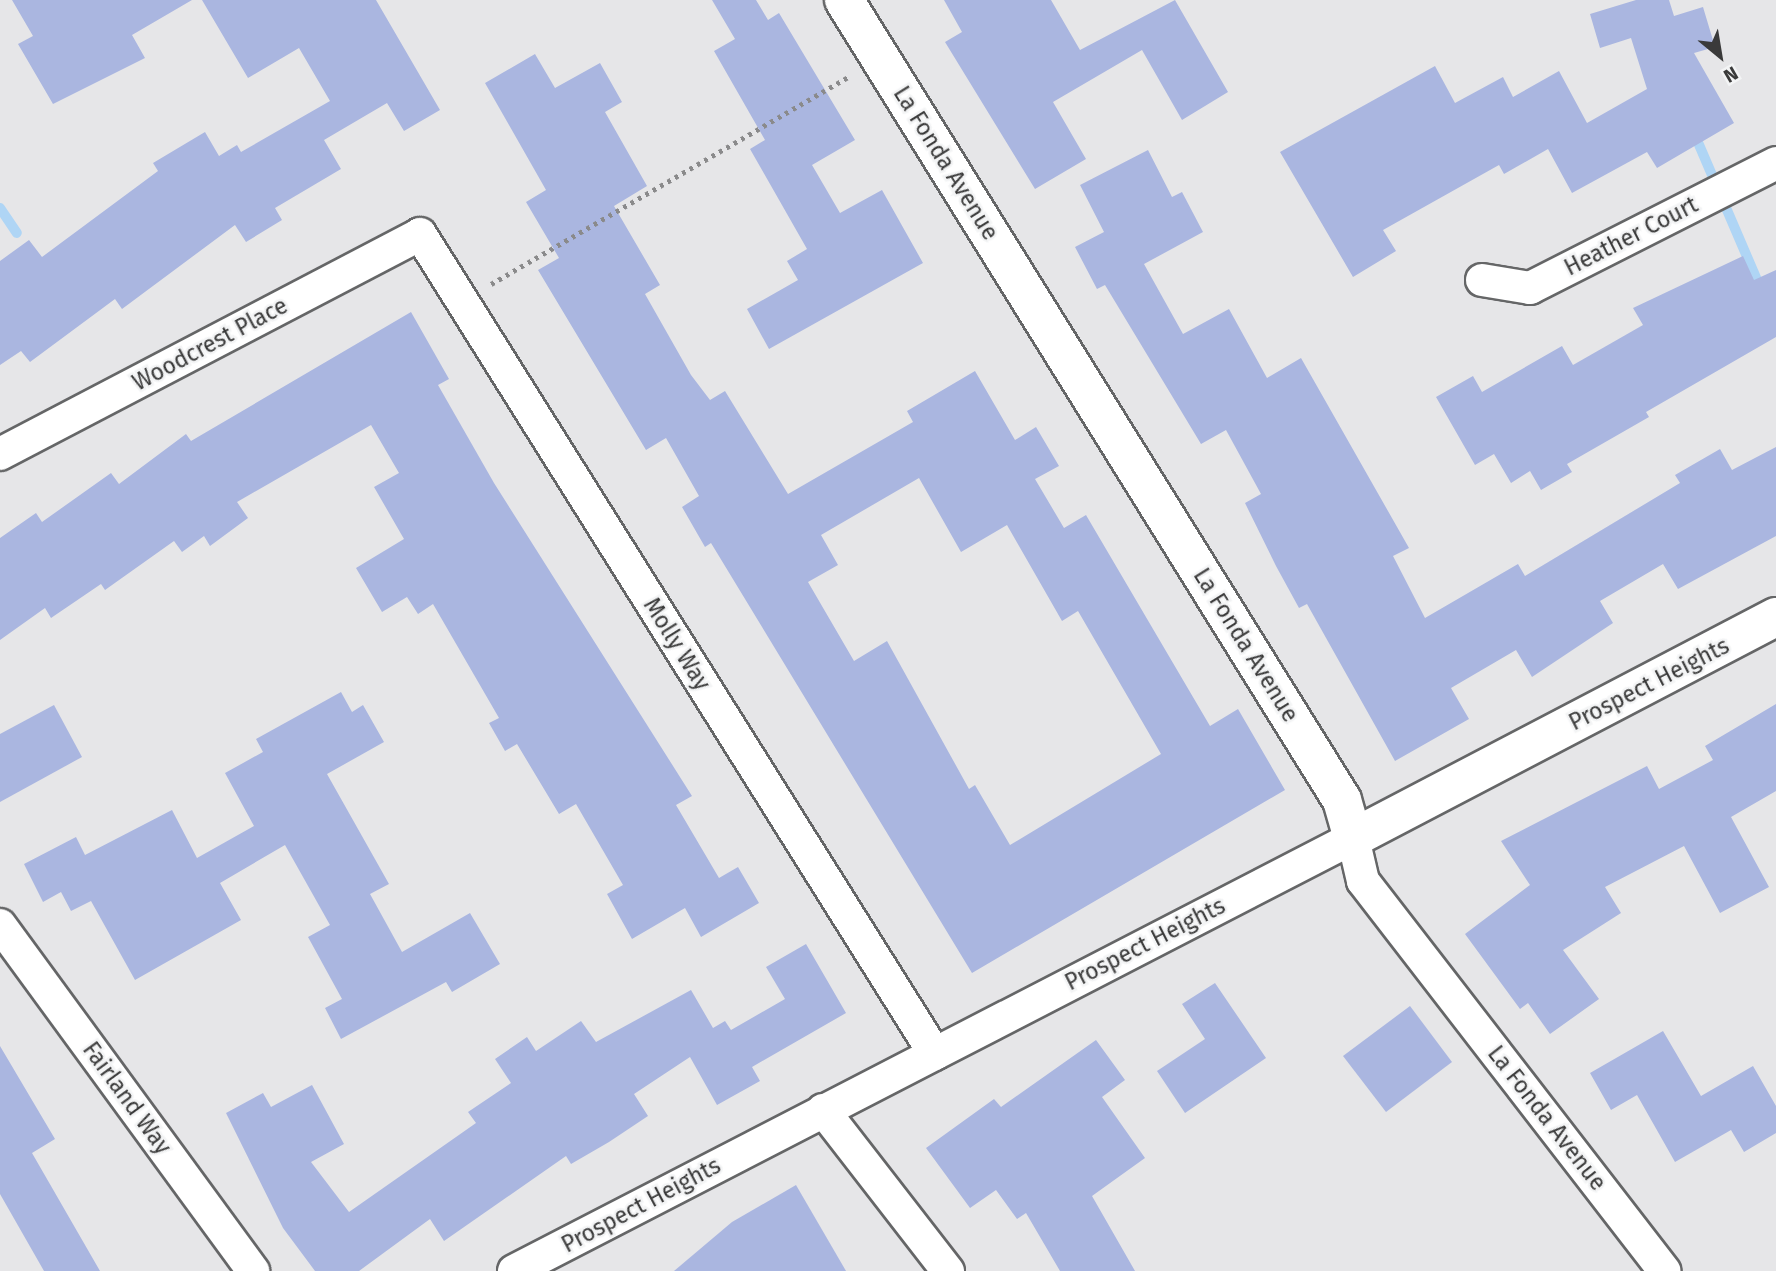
<!DOCTYPE html>
<style>
body{margin:0}
#map{position:relative;width:1776px;height:1271px;overflow:hidden;background:#e6e6e8;font-family:"Fira Sans",sans-serif}
div>[style]{position:absolute}
.stream>*{height:10px;margin:-5px;padding:0 5px;transform-origin:5px;border-radius:5px;background:#afd5f5}
.building>*{inset:0;background:#aab6e0}
.path>*{height:4.5px;margin-top:-2.25px;transform-origin:0;background:repeating-linear-gradient(90deg,#8a8a8b 0 3.5px,transparent 0 8.5px)}
.roads{filter:drop-shadow(2px 0 #656667) drop-shadow(-2px 0 #656667) drop-shadow(0 2px #656667) drop-shadow(0 -2px #656667)}
.street>*{height:32px;margin:-16px;padding:0 16px;transform-origin:16px;border-radius:16px;background:#fff}
.secondary>*{height:38px;margin:-19px;padding:0 19px;transform-origin:19px;border-radius:19px;background:#fff}
span{translate:-50% -50%;white-space:nowrap;text-align:center;line-height:1.15;-webkit-text-stroke:5px #f3f4f5;paint-order:stroke}
.street-label{font-size:23px;color:#3a3a3a}
.north{position:absolute;left:1685px;top:21px;width:70px;height:70px;-webkit-text-stroke:5px #f3f4f5;paint-order:stroke;rotate:150deg;font-size:19px;font-weight:700;line-height:28px;text-align:center;color:#3a3a3a}
.north::after{content:'';display:block;margin:auto;width:24px;height:32px;background:#3a3a3a;clip-path:polygon(50% 0,100% 100%,50% 72%,0 100%)}
</style>
<div id="map">
<div class="stream">
<i style="left:1694px;top:133px;width:173px;rotate:66.8deg"></i>
<i style="left:0;top:208px;width:30px;rotate:56deg"></i>
</div>
<div class="building">
<i style="clip-path:polygon(12px 0,192px 0,132px 35px,145px 58px,53px 104px,18px 44px,33px 36px)"></i>
<i style="clip-path:polygon(202px 0,376px 0,440px 110px,404px 131px,387px 103px,324px 140px,341px 169px,275px 208px,282px 220px,246px 242px,235px 225px,122px 309px,115px 299px,30px 362px,21px 351px,0 365px,0 261px,29px 240px,42px 257px,158px 171px,153px 163px,205px 132px,219px 156px,237px 145px,241px 152px,330px 101px,299px 48px,248px 78px)"></i>
<i style="clip-path:polygon(712px 0,756px 0,768px 20px,779px 13px,855px 140px,812px 165px,840px 213px,882px 190px,923px 263px,769px 349px,747px 309px,798px 280px,787px 261px,807px 249px,750px 149px,765px 140px,714px 51px,735px 39px)"></i>
<i style="clip-path:polygon(944px 0,1051px 0,1080px 50px,1175px 0,1228px 92px,1182px 120px,1142px 50px,1053px 102px,1086px 159px,1035px 189px,945px 42px,962px 32px)"></i>
<i style="clip-path:polygon(1636px 0,1669px 0,1674px 16px,1703px 7px,1715px 47px,1694px 53px,1734px 123px,1657px 168px,1647px 152px,1572px 193px,1548px 149px,1504px 174px,1499px 165px,1383px 230px,1396px 251px,1353px 277px,1280px 152px,1435px 66px,1455px 103px,1503px 77px,1513px 97px,1559px 71px,1587px 123px,1647px 89px,1631px 38px,1600px 48px,1590px 14px)"></i>
<i style="clip-path:polygon(evenodd,535px 54px,555px 88px,600px 63px,622px 102px,605px 112px,647px 186px,614px 206px,660px 285px,645px 294px,691px 375px,710px 400px,725px 391px,788px 494px,913px 422px,907px 411px,975px 371px,1015px 440px,1036px 427px,1059px 466px,1035px 479px,1064px 528px,1086px 515px,1210px 726px,1238px 709px,1285px 790px,972px 973px,711px 543px,705px 547px,682px 507px,699px 496px,666px 438px,646px 450px,538px 270px,559px 258px,526px 202px,546px 190px,485px 83px,535px 54px,919px 478px,961px 552px,1007px 525px,1062px 621px,1078px 611px,1161px 754px,1010px 845px,975px 785px,969px 789px,887px 641px,854px 661px,808px 582px,838px 565px,821px 535px,919px 478px)"></i>
<i style="clip-path:polygon(1148px 150px,1172px 197px,1182px 192px,1203px 232px,1144px 264px,1183px 334px,1229px 309px,1267px 378px,1301px 358px,1409px 548px,1393px 556px,1425px 618px,1518px 564px,1525px 576px,1680px 483px,1675px 475px,1720px 449px,1732px 470px,1776px 447px,1776px 536px,1678px 589px,1663px 564px,1600px 601px,1613px 623px,1532px 677px,1516px 650px,1451px 688px,1469px 719px,1395px 761px,1307px 604px,1299px 608px,1276px 566px,1245px 503px,1261px 494px,1226px 430px,1201px 444px,1105px 285px,1097px 289px,1075px 247px,1104px 232px,1080px 185px)"></i>
<i style="clip-path:polygon(1743px 256px,1754px 280px,1776px 270px,1776px 337px,1646px 412px,1649px 417px,1567px 464px,1572px 472px,1541px 490px,1530px 471px,1511px 483px,1494px 454px,1475px 465px,1436px 397px,1473px 376px,1482px 392px,1562px 346px,1573px 365px,1643px 325px,1633px 308px)"></i>
<i style="clip-path:polygon(411px 312px,449px 379px,438px 385px,494px 483px,692px 796px,676px 805px,719px 878px,738px 867px,759px 903px,701px 937px,685px 908px,632px 939px,607px 894px,623px 885px,576px 804px,559px 814px,517px 744px,505px 751px,489px 723px,499px 718px,433px 604px,418px 614px,407px 597px,382px 612px,356px 568px,404px 539px,374px 487px,399px 473px,371px 425px,237px 502px,248px 518px,210px 546px,204px 536px,182px 552px,174px 541px,105px 590px,101px 584px,51px 618px,45px 608px,0 640px,0 538px,36px 513px,42px 522px,111px 473px,119px 484px,186px 434px,191px 441px)"></i>
<i style="clip-path:polygon(341px 692px,352px 712px,363px 705px,384px 742px,327px 774px,389px 884px,370px 894px,402px 952px,470px 913px,500px 964px,452px 992px,446px 982px,341px 1039px,325px 1008px,342px 999px,308px 937px,330px 925px,285px 845px,220px 883px,241px 920px,135px 980px,91px 901px,71px 911px,61px 892px,43px 902px,24px 864px,76px 837px,85px 855px,172px 810px,197px 858px,254px 826px,225px 773px,263px 752px,256px 739px)"></i>
<i style="clip-path:polygon(1776px 704px,1776px 791px,1731px 817px,1769px 887px,1720px 913px,1684px 846px,1605px 887px,1621px 913px,1563px 950px,1599px 999px,1550px 1034px,1528px 1003px,1520px 1009px,1465px 934px,1530px 885px,1501px 841px,1647px 766px,1659px 789px,1713px 760px,1705px 746px)"></i>
<i style="clip-path:polygon(54px 705px,82px 757px,0 802px,0 734px)"></i>
<i style="clip-path:polygon(806px 944px,846px 1013px,752px 1067px,760px 1081px,717px 1105px,690px 1057px,634px 1094px,648px 1116px,609px 1142px,571px 1164px,566px 1156px,444px 1241px,430px 1219px,359px 1271px,315px 1271px,283px 1228px,226px 1113px,263px 1093px,271px 1107px,312px 1085px,344px 1144px,311px 1162px,349px 1212px,476px 1123px,468px 1112px,511px 1083px,495px 1059px,527px 1037px,536px 1051px,581px 1021px,596px 1042px,691px 990px,713px 1028px,725px 1021px,731px 1030px,785px 999px,766px 967px)"></i>
<i style="clip-path:polygon(1215px 983px,1266px 1058px,1185px 1113px,1157px 1071px,1205px 1039px,1182px 1004px)"></i>
<i style="clip-path:polygon(1410px 1006px,1452px 1062px,1386px 1112px,1343px 1056px)"></i>
<i style="clip-path:polygon(1663px 1031px,1701px 1096px,1753px 1066px,1776px 1106px,1776px 1133px,1744px 1152px,1731px 1130px,1675px 1162px,1637px 1095px,1611px 1110px,1590px 1073px)"></i>
<i style="clip-path:polygon(1096px 1040px,1125px 1080px,1102px 1097px,1145px 1158px,1092px 1196px,1135px 1271px,1060px 1271px,1026px 1213px,1017px 1219px,996px 1190px,970px 1208px,926px 1148px,994px 1099px,1001px 1107px)"></i>
<i style="clip-path:polygon(0 1046px,55px 1139px,32px 1153px,100px 1271px,44px 1271px,0 1194px)"></i>
<i style="clip-path:polygon(796px 1185px,846px 1271px,674px 1271px,732px 1222px)"></i>
</div>
<div class="path">
<i style="left:491px;top:284px;width:415px;rotate:-30.1deg"></i>
</div>
<div class="roads">
<div class="street">
<i style="left:1482px;top:280px;width:49px;rotate:9.5deg"></i>
<i style="left:1530px;top:288px;width:276px;rotate:-26.9deg"></i>
<i style="left:0;top:454px;width:474px;rotate:-27.6deg"></i>
<i style="left:420px;top:234px;width:968px;rotate:57.87deg"></i>
<i style="left:0;top:925px;width:429px;rotate:53.8deg"></i>
<i style="left:823px;top:1110px;width:204px;rotate:52.2deg"></i>
<i style="left:514px;top:1271px;width:944px;rotate:-27.3deg"></i>
<i style="left:1353px;top:838px;width:44px;rotate:76.9deg"></i>
<i style="left:1363px;top:881px;width:493px;rotate:52.3deg"></i>
</div>
<div class="secondary">
<i style="left:844px;top:0;width:942px;rotate:58.1deg"></i>
<i style="left:1342px;top:800px;width:40px;rotate:74deg"></i>
<i style="left:1353px;top:838px;width:477px;rotate:-27.6deg"></i>
</div>
</div>
<div class="street-label">
<span style="left:946px;top:163px;rotate:58deg">La Fonda Avenue</span>
<span style="left:1631px;top:236px;rotate:-27deg">Heather Court</span>
<span style="left:210px;top:344px;rotate:-28deg">Woodcrest Place</span>
<span style="left:677px;top:644px;rotate:58deg">Molly Way</span>
<span style="left:1246px;top:645px;rotate:58deg">La Fonda Avenue</span>
<span style="left:1649px;top:684px;rotate:-27deg">Prospect Heights</span>
<span style="left:1145px;top:944px;rotate:-27deg">Prospect Heights</span>
<span style="left:127px;top:1098px;rotate:54deg">Fairland Way</span>
<span style="left:1547px;top:1118px;rotate:52deg">La Fonda Avenue</span>
<span style="left:641px;top:1205px;rotate:-28deg">Prospect Heights</span>
</div>
<div class="north">N</div>
</div>
